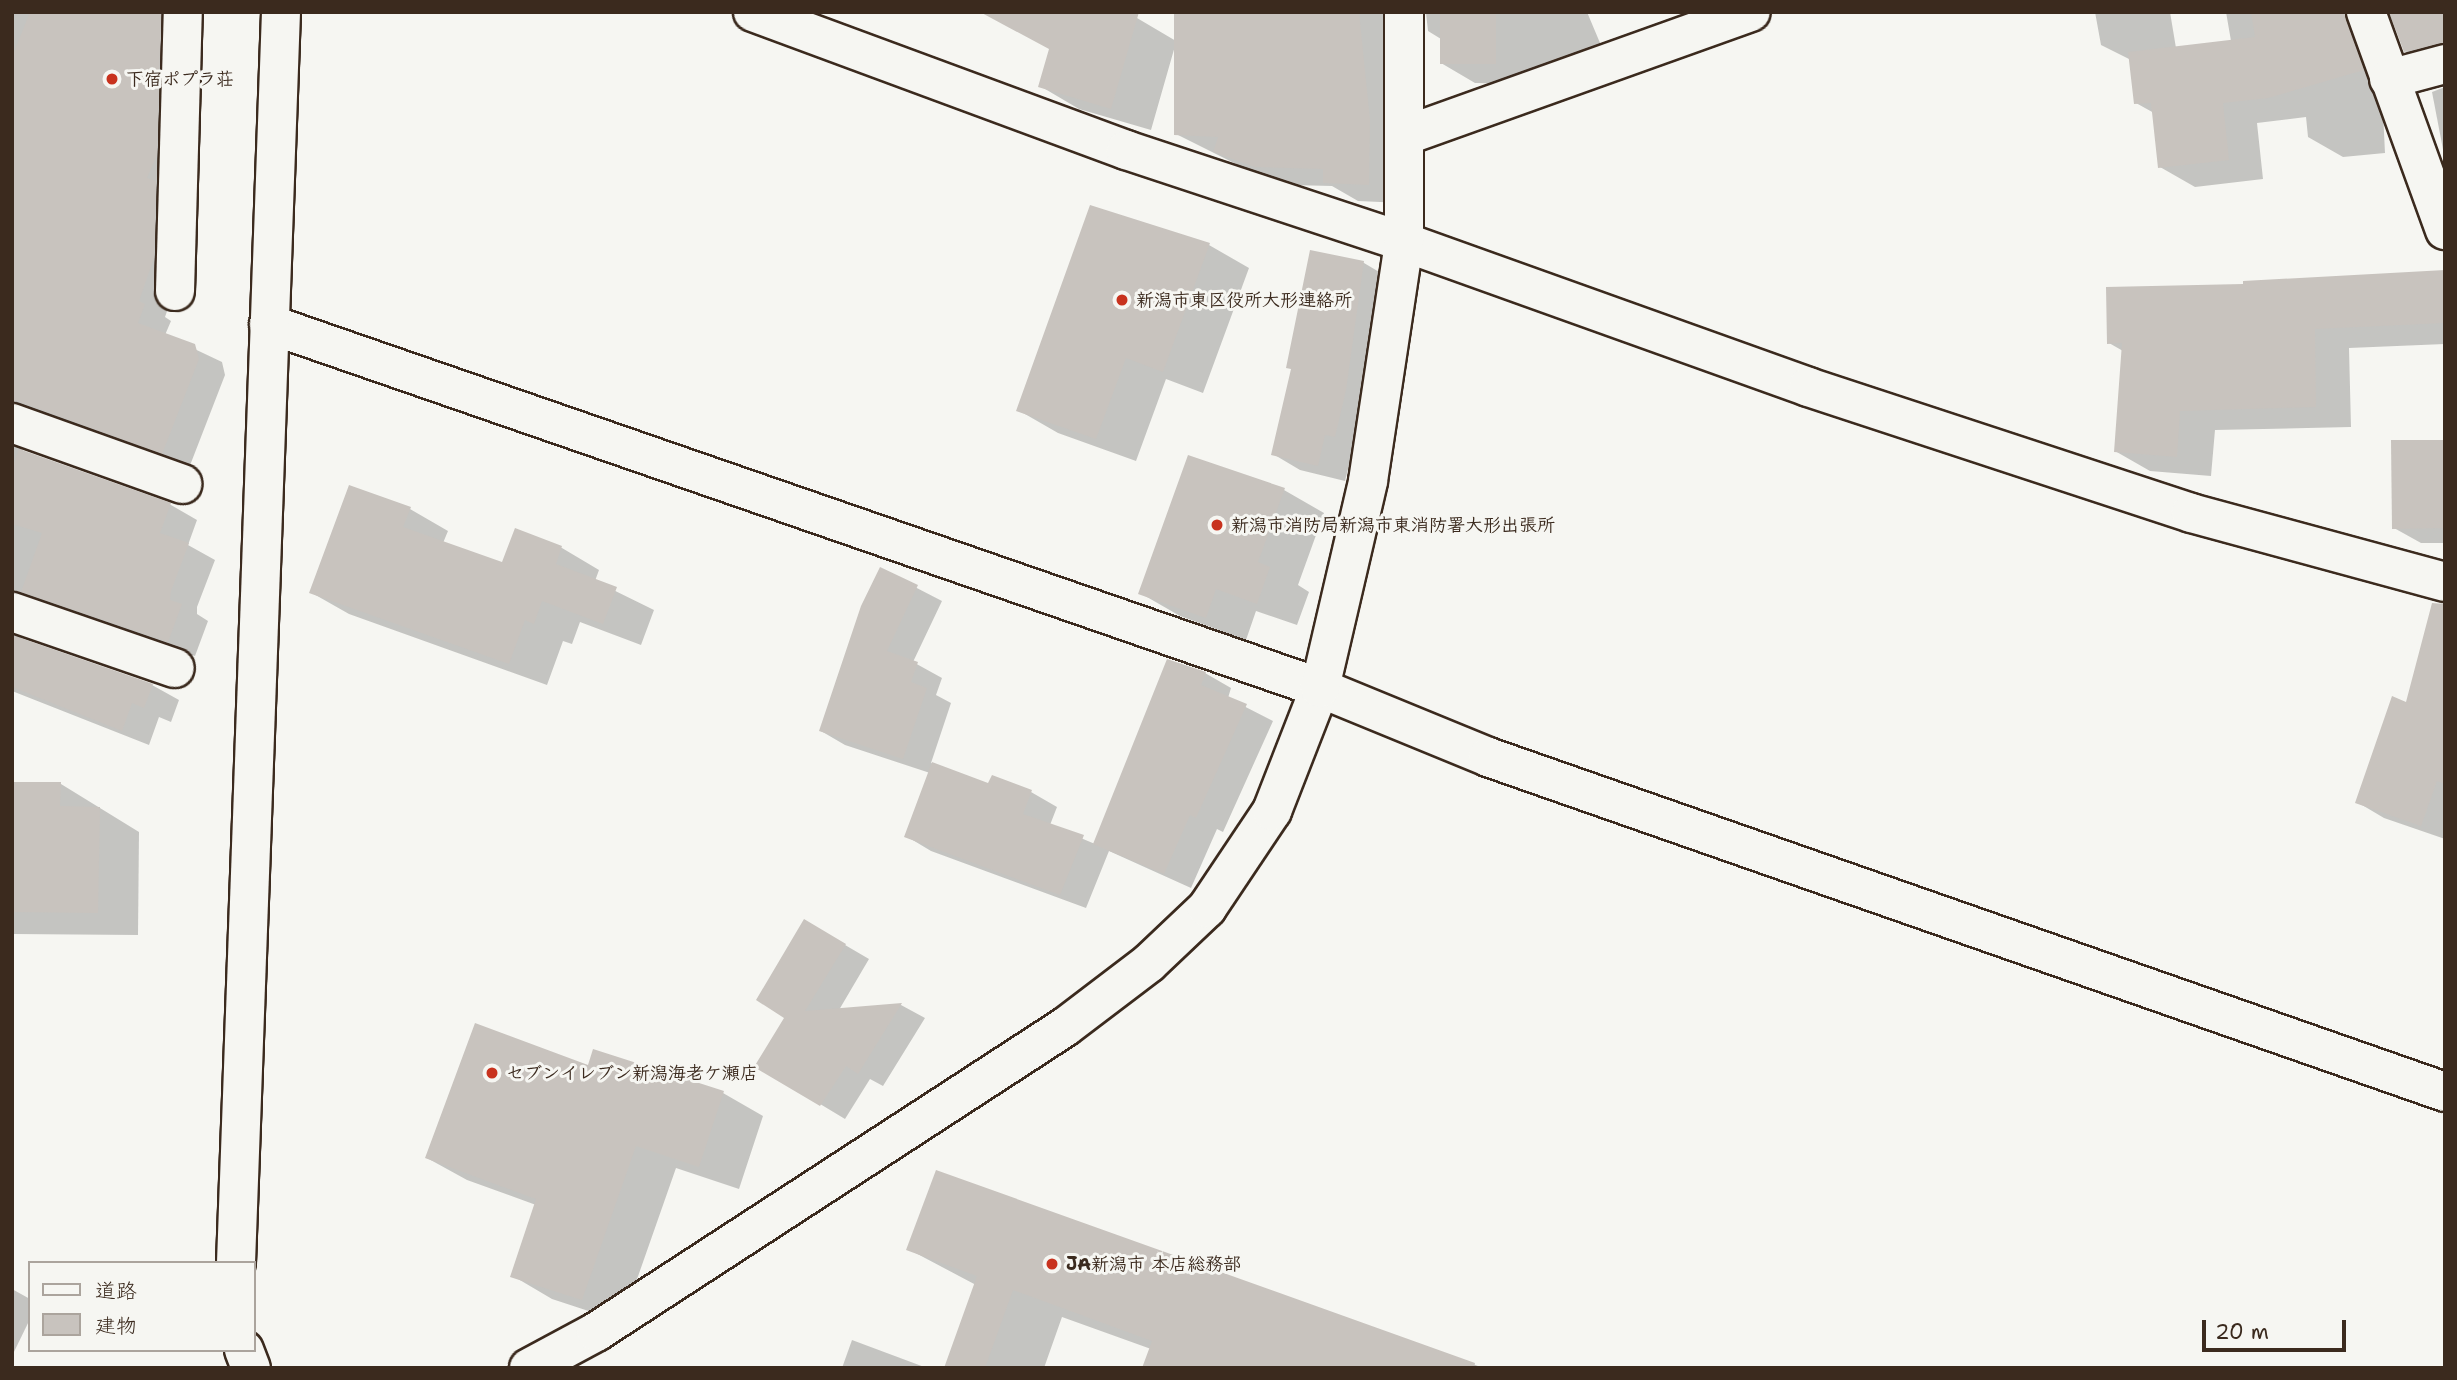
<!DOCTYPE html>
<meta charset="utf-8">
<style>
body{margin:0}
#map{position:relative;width:2457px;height:1380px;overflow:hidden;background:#f6f6f2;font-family:"Shantell Sans","Klee One",sans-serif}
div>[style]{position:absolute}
.shadow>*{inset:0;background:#0003}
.building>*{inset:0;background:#c8c3be}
.roads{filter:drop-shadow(2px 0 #3b2a1e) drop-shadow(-2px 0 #3b2a1e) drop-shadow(0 2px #3b2a1e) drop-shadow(0 -2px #3b2a1e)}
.minor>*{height:38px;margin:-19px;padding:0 19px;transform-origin:19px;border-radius:19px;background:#f6f6f2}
.dots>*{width:19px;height:19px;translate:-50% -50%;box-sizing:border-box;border:4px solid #f6f6f2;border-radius:50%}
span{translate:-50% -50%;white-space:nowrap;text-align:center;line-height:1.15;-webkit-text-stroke:6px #f6f6f2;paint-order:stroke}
.poi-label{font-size:18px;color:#3b2a1e;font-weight:700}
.left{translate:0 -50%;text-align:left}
.frame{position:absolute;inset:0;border:14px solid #3b2a1e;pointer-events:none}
.legend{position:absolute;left:28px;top:1261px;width:228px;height:91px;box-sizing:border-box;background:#f6f6f2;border:2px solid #aba49d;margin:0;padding:9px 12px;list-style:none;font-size:21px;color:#3b2a1e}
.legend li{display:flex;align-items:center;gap:14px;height:35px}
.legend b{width:35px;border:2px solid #aba49d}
.scale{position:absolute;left:2202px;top:1320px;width:144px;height:32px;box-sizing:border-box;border:4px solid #3b2a1e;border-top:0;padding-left:9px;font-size:21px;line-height:24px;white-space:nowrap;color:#3b2a1e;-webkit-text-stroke:5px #f6f6f2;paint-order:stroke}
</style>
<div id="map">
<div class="shadow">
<i style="clip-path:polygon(12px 12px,197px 12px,180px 274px,165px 317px,171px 321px,165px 335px,222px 362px,225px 375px,189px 468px,16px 443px,25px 453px,171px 505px,197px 520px,188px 545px,215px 560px,197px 607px,197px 614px,208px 621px,195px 656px,47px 606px,17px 634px,24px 641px,152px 685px,179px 700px,171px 722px,159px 717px,149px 745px,12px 691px)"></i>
<i style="clip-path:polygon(1176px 12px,1587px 12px,1611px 69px,1568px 85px,1475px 83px,1441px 63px,1441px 39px,1428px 31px,1426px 13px,1415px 31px,1402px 203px,1358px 201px,1332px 186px,1290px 185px,1248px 170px,1176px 134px,1175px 46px,1151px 130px,1079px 109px,1040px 86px,1137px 18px,1176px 41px)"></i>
<i style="clip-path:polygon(2095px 12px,2170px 12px,2176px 48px,2231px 41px,2226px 12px,2445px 12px,2445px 70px,2405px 51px,2390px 15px,2379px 28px,2385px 153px,2343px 157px,2308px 137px,2306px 117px,2257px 123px,2263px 179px,2195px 187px,2160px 167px,2154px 113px,2136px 103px,2131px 60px,2101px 45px)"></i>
<i style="clip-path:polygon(2445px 87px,2445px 160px,2432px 92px)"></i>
<i style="clip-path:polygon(1209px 245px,1249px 268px,1203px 393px,1166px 379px,1136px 461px,1058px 433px,1018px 410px)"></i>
<i style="clip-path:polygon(1311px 252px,1364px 263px,1391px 279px,1362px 451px,1353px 449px,1345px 481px,1300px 470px,1273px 454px,1293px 370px)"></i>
<i style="clip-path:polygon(2445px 272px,2445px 344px,2349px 348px,2351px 427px,2215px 430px,2211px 476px,2150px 471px,2115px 451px,2123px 351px,2109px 343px,2245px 286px)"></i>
<i style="clip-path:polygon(2445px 441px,2445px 543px,2421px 543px,2394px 528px)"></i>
<i style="clip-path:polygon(1284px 490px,1324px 513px,1298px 585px,1309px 592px,1297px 625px,1256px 611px,1246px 640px,1180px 616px,1140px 593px)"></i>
<i style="clip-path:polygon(410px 509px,448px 531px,443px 543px,503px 564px,516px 530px,562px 548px,599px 570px,595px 581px,654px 610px,641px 645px,580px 622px,572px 644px,563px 641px,547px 685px,349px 614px,312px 593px)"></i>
<i style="clip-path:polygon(880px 569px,942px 601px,913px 662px,942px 678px,936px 695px,951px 703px,931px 763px,989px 786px,1031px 792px,1057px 807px,1050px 825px,1095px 844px,1205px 673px,1231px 688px,1228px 698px,1273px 721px,1223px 832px,1217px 829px,1191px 888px,1109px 851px,1086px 908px,931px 851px,906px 836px,930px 773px,845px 745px,821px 731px)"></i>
<i style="clip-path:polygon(2445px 638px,2445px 839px,2384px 818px,2357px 802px)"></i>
<i style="clip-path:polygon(12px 784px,61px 784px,139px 832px,138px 935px,12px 934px)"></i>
<i style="clip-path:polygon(804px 921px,869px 959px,839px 1010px,901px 1005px,925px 1018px,883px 1086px,870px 1079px,845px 1119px,757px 1066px,787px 1017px)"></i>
<i style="clip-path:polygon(594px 1051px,723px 1093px,763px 1116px,739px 1189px,676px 1168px,622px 1322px,552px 1299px,513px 1276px,536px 1205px,467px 1180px,427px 1158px,589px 1067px)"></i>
<i style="clip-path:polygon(937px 1172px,1478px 1366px,1481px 1368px,1144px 1368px,1151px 1349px,1062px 1317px,1044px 1368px,945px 1368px,976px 1285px,908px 1249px)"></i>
<i style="clip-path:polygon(12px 1289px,30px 1299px,30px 1319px,12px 1356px)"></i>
<i style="clip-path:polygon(852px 1340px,927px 1368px,842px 1368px)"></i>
</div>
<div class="building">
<i style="clip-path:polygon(30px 12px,161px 12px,157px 155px,147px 178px,156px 181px,154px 258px,139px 301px,145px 304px,138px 323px,195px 344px,199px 359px,162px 454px,12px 399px,12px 57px)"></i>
<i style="clip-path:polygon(980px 12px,1139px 12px,1111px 109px,1038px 87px,1049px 49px)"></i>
<i style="clip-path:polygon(1174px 12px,1359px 12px,1370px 120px,1369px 185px,1323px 183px,1323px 169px,1255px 167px,1213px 152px,1218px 137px,1174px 135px)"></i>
<i style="clip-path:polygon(1440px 12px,1496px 12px,1496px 64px,1440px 64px)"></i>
<i style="clip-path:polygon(2251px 12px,2345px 12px,2364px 70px,2268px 98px,2223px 103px,2229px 160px,2158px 168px,2151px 103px,2134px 104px,2128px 52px,2255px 37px)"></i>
<i style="clip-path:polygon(2389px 12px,2445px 12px,2445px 43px,2404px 52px)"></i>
<i style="clip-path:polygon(1090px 205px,1210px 243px,1163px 372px,1126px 358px,1096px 439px,1016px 411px)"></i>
<i style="clip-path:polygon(1310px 250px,1364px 261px,1346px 390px,1335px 437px,1325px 435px,1318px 466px,1271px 455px,1291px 369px,1286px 368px)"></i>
<i style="clip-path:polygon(2445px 270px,2445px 323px,2315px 329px,2316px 407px,2180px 411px,2177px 457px,2114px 452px,2122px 343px,2107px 344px,2106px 287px,2243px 284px,2243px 281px)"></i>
<i style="clip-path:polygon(2391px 440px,2445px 440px,2445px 528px,2392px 529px)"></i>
<i style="clip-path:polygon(19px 449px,171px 503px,160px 533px,189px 543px,171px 591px,170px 600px,182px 604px,168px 642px,21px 592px,42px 533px,12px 524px,12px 469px)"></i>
<i style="clip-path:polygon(1188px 455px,1285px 488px,1258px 562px,1270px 567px,1257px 604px,1216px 589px,1206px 618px,1138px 594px)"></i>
<i style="clip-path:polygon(349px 485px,411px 507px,403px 527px,502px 562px,515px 528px,562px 546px,556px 564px,617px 587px,603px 624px,542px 601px,534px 624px,525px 620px,509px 664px,309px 593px)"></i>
<i style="clip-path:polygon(880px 567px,918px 585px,887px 651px,918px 662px,911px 682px,927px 688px,903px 759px,819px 731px,861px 606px)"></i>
<i style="clip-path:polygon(2432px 603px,2445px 604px,2445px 784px,2437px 781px,2421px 826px,2355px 803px,2392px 696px,2406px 702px)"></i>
<i style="clip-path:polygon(12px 635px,153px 684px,144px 708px,132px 703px,122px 731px,12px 687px)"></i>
<i style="clip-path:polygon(1167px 659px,1206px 672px,1201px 685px,1247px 704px,1196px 818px,1190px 815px,1164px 874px,1093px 844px)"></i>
<i style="clip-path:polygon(932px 762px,988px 783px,992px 775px,1032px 790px,1023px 814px,1084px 835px,1060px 895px,904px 837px)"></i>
<i style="clip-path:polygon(12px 782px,61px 782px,60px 806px,100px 807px,98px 913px,12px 912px)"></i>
<i style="clip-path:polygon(804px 919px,846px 944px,805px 1011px,902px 1003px,858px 1074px,846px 1066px,820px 1106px,754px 1067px,784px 1018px,756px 1000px)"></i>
<i style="clip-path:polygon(475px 1023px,588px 1065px,593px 1049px,724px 1091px,699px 1167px,636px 1146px,582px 1300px,510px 1277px,536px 1199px,425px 1158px)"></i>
<i style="clip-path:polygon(936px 1170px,1475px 1363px,1474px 1368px,1142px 1368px,1152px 1341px,1013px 1290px,985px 1368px,944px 1368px,977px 1276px,906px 1250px)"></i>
</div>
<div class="roads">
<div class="minor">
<i style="left:753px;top:12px;width:398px;rotate:20.3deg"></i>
<i style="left:1126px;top:150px;width:293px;rotate:18.3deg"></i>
<i style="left:1404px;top:242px;width:429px;rotate:19.7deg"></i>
<i style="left:1808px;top:387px;width:403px;rotate:18.2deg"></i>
<i style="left:2191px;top:513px;width:263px;rotate:15.2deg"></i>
<i style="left:2366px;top:12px;width:232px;rotate:70.1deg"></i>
<i style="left:2389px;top:79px;width:58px;rotate:-15deg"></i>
<i style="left:1407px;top:135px;width:365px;rotate:-19.7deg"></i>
<i style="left:175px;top:291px;width:279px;rotate:-88.4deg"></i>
<i style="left:269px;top:324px;width:1112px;rotate:19.1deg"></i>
<i style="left:1320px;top:688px;width:182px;rotate:22.3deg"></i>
<i style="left:1488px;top:757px;width:1014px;rotate:19.29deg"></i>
<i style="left:12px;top:423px;width:181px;rotate:19.7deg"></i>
<i style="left:12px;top:612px;width:172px;rotate:19deg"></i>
<i style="left:236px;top:1263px;width:1252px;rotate:-87.94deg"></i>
<i style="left:244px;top:1350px;width:19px;rotate:69deg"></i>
<i style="left:529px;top:1368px;width:76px;rotate:-28.2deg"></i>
<i style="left:596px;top:1332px;width:559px;rotate:-33.04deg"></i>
<i style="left:1065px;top:1027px;width:106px;rotate:-37.3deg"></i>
<i style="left:1149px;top:963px;width:80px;rotate:-43.5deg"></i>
<i style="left:1207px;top:908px;width:117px;rotate:-56.2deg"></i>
<i style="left:1272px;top:811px;width:132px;rotate:-68.7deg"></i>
<i style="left:1320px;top:688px;width:212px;rotate:-76.9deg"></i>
<i style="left:1368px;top:481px;width:242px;rotate:-81.4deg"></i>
<i style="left:1404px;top:242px;width:230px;rotate:-90deg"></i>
</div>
</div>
<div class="dots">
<i style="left:112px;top:79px;background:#c8321e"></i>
<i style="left:1122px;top:300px;background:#c8321e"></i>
<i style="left:1217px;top:525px;background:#c8321e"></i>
<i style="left:492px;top:1073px;background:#c8321e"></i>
<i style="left:1052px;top:1264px;background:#c8321e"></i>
</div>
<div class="poi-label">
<span class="left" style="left:126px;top:79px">下宿ポプラ荘</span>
<span class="left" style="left:1136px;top:300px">新潟市東区役所大形連絡所</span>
<span class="left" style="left:1231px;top:525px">新潟市消防局新潟市東消防署大形出張所</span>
<span class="left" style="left:506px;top:1073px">セブンイレブン新潟海老ケ瀬店</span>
<span class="left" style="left:1066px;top:1264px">JA新潟市 本店総務部</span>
</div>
<div class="frame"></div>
<ul class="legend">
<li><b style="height:9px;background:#f6f6f2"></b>道路</li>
<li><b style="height:19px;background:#c8c3be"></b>建物</li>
</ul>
<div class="scale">20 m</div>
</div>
